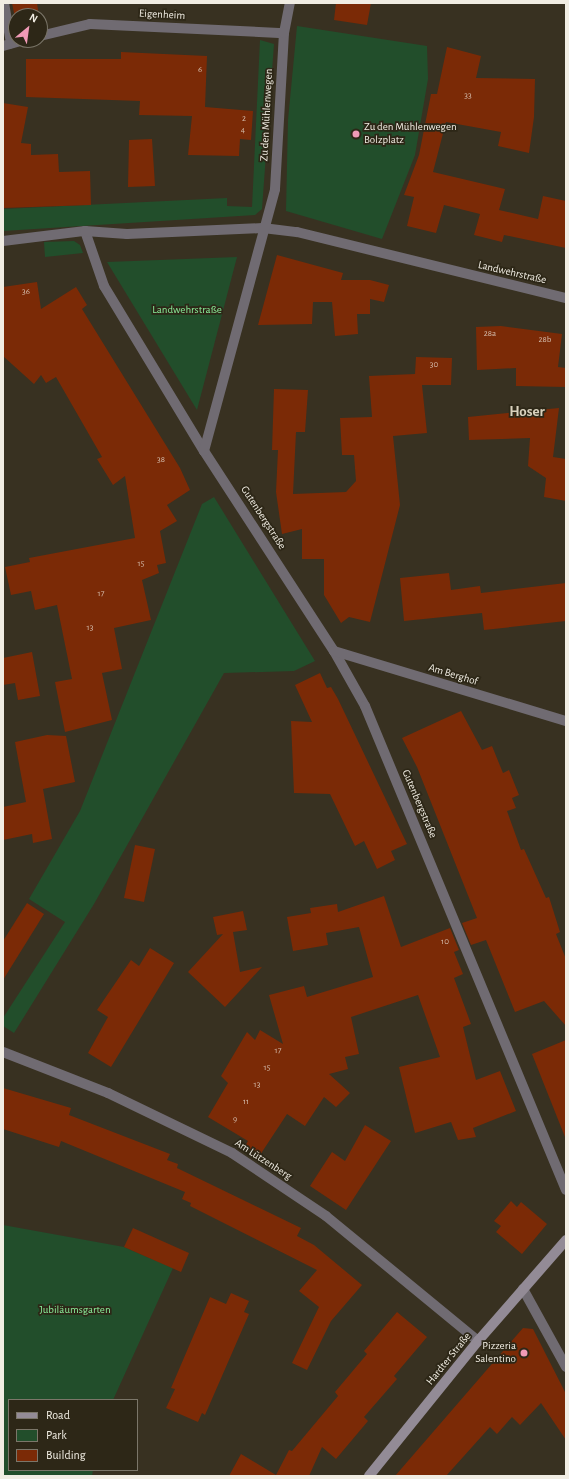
<!DOCTYPE html>
<meta charset="utf-8">
<style>
body{margin:0}
#map{position:relative;width:569px;height:1479px;overflow:hidden;background:#383121;font-family:"Alegreya Sans",sans-serif}
div>[style]{position:absolute}
.green>*{inset:0;background:#224e2b}
.building>*{inset:0;background:#7b2a06}
.street>*{height:10px;margin:-5px;padding:0 5px;transform-origin:5px;border-radius:5px;background:#706b72}
.secondary>*{height:10px;margin:-5px;padding:0 5px;transform-origin:5px;border-radius:5px;background:#938b96}
.dots>*{width:11px;height:11px;translate:-50% -50%;box-sizing:border-box;border:2px solid #2d2717;border-radius:50%}
span{translate:-50% -50%;white-space:nowrap;text-align:center;line-height:1.15;-webkit-text-stroke:3.5px #2d2717;paint-order:stroke}
.number-label{font-size:9px;color:#d4bcac}
.number-label span{-webkit-text-stroke-width:0}
.street-label{font-size:11px;color:#f1ede3}
.poi-label{font-size:11px;color:#f1ede3}
.left{translate:0 -50%;text-align:left}
.right{translate:-100% -50%;text-align:right}
.park-label{font-size:11px;color:#8bf19c}
.district-label{font-size:15px;color:#d9d1bd;font-weight:700}
.frame{position:absolute;inset:0;border:4px solid #f1ede3;pointer-events:none}
.legend{position:absolute;left:8px;top:1399px;width:130px;height:72px;box-sizing:border-box;background:#2d2717;border:1px solid #7b7669;margin:0;padding:5px 7px;list-style:none;font-size:12px;color:#f1ede3}
.legend li{display:flex;align-items:center;gap:8px;height:20px}
.legend b{width:20px;border:1px solid #7b7669}
.north{position:absolute;left:8px;top:8px;width:40px;height:40px;box-sizing:border-box;background:#2d2717;border:1px solid #7b7669;border-radius:50%;rotate:29deg;font-size:11px;font-weight:700;line-height:16px;text-align:center;color:#f1ede3}
.north::after{content:'';display:block;margin:auto;width:14px;height:18px;background:#f09ab6;clip-path:polygon(50% 0,100% 100%,50% 72%,0 100%)}
</style>
<div id="map">
<div class="green">
<i style="clip-path:polygon(297px 26px,427px 46px,428px 79px,415px 155px,382px 239px,286px 211px,288px 120px)"></i>
<i style="clip-path:polygon(260px 40px,274px 44px,262px 209px,255px 215px,3px 231px,3px 209px,227px 198px,227px 206px,252px 207px)"></i>
<i style="clip-path:polygon(74px 241px,80px 245px,83px 253px,45px 257px,44px 242px)"></i>
<i style="clip-path:polygon(237px 257px,197px 410px,107px 262px)"></i>
<i style="clip-path:polygon(214px 497px,315px 661px,294px 671px,224px 673px,94px 904px,14px 1033px,3px 1026px,3px 1018px,65px 922px,29px 899px,80px 811px,202px 504px)"></i>
<i style="clip-path:polygon(3px 1225px,124px 1247px,173px 1268px,113px 1400px,9px 1400px,9px 1470px,93px 1470px,92px 1476px,3px 1476px)"></i>
</div>
<div class="building">
<i style="clip-path:polygon(12px 3px,37px 3px,39px 16px,16px 16px,16px 23px)"></i>
<i style="clip-path:polygon(336px 3px,371px 3px,367px 25px,334px 20px)"></i>
<i style="clip-path:polygon(447px 47px,481px 56px,476px 78px,535px 79px,534px 117px,529px 153px,498px 146px,501px 132px,446px 122px,433px 172px,505px 189px,499px 210px,538px 219px,543px 196px,566px 201px,566px 248px,504px 235px,502px 242px,474px 235px,480px 214px,444px 205px,436px 233px,407px 226px,414px 197px,404px 195px,419px 155px,431px 94px,437px 94px)"></i>
<i style="clip-path:polygon(121px 52px,207px 56px,205px 107px,253px 111px,251px 140px,240px 139px,239px 156px,188px 155px,192px 116px,139px 115px,140px 101px,26px 97px,26px 59px,121px 59px)"></i>
<i style="clip-path:polygon(3px 103px,28px 107px,21px 143px,31px 144px,31px 155px,58px 154px,59px 172px,90px 171px,91px 205px,3px 208px)"></i>
<i style="clip-path:polygon(152px 139px,155px 186px,128px 187px,129px 140px)"></i>
<i style="clip-path:polygon(277px 255px,343px 273px,341px 280px,370px 280px,389px 285px,384px 302px,370px 299px,370px 314px,357px 314px,358px 334px,335px 336px,332px 302px,313px 302px,312px 324px,258px 325px)"></i>
<i style="clip-path:polygon(37px 282px,41px 309px,76px 287px,87px 305px,82px 309px,180px 468px,190px 490px,167px 505px,177px 521px,160px 531px,166px 563px,157px 565px,159px 573px,142px 580px,151px 620px,114px 628px,122px 669px,102px 673px,112px 720px,65px 732px,55px 682px,72px 679px,57px 605px,35px 610px,31px 591px,11px 595px,5px 567px,30px 562px,29px 558px,135px 538px,125px 476px,113px 485px,97px 459px,102px 457px,56px 377px,46px 383px,41px 375px,34px 384px,3px 356px,3px 287px)"></i>
<i style="clip-path:polygon(501px 326px,562px 334px,558px 367px,566px 368px,566px 387px,516px 386px,516px 368px,477px 370px,476px 327px)"></i>
<i style="clip-path:polygon(416px 357px,452px 358px,451px 385px,422px 385px,427px 433px,393px 436px,400px 505px,370px 622px,349px 617px,341px 623px,324px 595px,324px 559px,302px 559px,302px 529px,282px 534px,276px 492px,278px 450px,272px 450px,274px 389px,308px 390px,305px 432px,296px 432px,293px 494px,346px 492px,356px 481px,354px 455px,342px 455px,340px 418px,372px 417px,369px 376px,415px 374px)"></i>
<i style="clip-path:polygon(559px 408px,553px 457px,566px 459px,566px 501px,544px 497px,546px 478px,528px 466px,530px 438px,469px 440px,468px 417px)"></i>
<i style="clip-path:polygon(449px 573px,451px 590px,480px 586px,481px 593px,566px 583px,566px 621px,484px 630px,482px 613px,404px 621px,400px 578px)"></i>
<i style="clip-path:polygon(32px 652px,40px 696px,18px 700px,15px 683px,3px 685px,3px 658px)"></i>
<i style="clip-path:polygon(320px 673px,327px 688px,331px 687px,338px 699px,407px 844px,391px 851px,395px 860px,377px 869px,364px 841px,355px 846px,330px 794px,294px 793px,291px 721px,312px 722px,295px 685px)"></i>
<i style="clip-path:polygon(461px 711px,482px 750px,492px 746px,503px 773px,509px 770px,519px 795px,512px 798px,516px 808px,507px 811px,521px 850px,524px 849px,546px 898px,549px 897px,560px 932px,556px 934px,566px 959px,566px 1026px,544px 1001px,515px 1012px,486px 940px,471px 945px,462px 923px,477px 918px,417px 767px,402px 738px)"></i>
<i style="clip-path:polygon(47px 735px,66px 736px,75px 782px,43px 789px,52px 839px,33px 843px,32px 834px,3px 840px,3px 807px,26px 802px,15px 742px)"></i>
<i style="clip-path:polygon(135px 845px,155px 849px,144px 902px,124px 898px)"></i>
<i style="clip-path:polygon(384px 896px,401px 947px,450px 928px,459px 950px,454px 952px,463px 974px,454px 978px,471px 1024px,463px 1027px,476px 1080px,500px 1071px,516px 1111px,473px 1128px,476px 1137px,458px 1140px,451px 1122px,415px 1133px,399px 1067px,440px 1057px,418px 995px,351px 1017px,359px 1054px,345px 1057px,348px 1069px,329px 1074px,350px 1093px,336px 1107px,324px 1097px,305px 1126px,287px 1114px,260px 1155px,245px 1146px,248px 1141px,208px 1117px,228px 1083px,221px 1076px,247px 1032px,255px 1040px,260px 1030px,283px 1044px,269px 995px,304px 986px,307px 997px,373px 977px,359px 927px,326px 933px,328px 945px,293px 951px,287px 917px,311px 913px,310px 908px,337px 904px,338px 912px)"></i>
<i style="clip-path:polygon(27px 903px,44px 914px,3px 980px,3px 941px)"></i>
<i style="clip-path:polygon(243px 911px,247px 930px,233px 932px,240px 972px,262px 967px,225px 1007px,188px 972px,223px 934px,217px 935px,213px 917px)"></i>
<i style="clip-path:polygon(150px 948px,174px 963px,111px 1067px,88px 1053px,108px 1017px,97px 1010px,131px 960px,139px 966px)"></i>
<i style="clip-path:polygon(566px 1040px,566px 1137px,565px 1137px,532px 1054px)"></i>
<i style="clip-path:polygon(3px 1088px,71px 1108px,69px 1115px,170px 1154px,167px 1160px,178px 1164px,177px 1168px,301px 1228px,297px 1236px,314px 1245px,362px 1285px,331px 1321px,307px 1370px,292px 1363px,319px 1307px,299px 1291px,317px 1270px,190px 1206px,191px 1203px,182px 1199px,185px 1192px,61px 1141px,59px 1147px,3px 1129px)"></i>
<i style="clip-path:polygon(365px 1125px,391px 1141px,346px 1210px,310px 1186px,332px 1152px,345px 1161px)"></i>
<i style="clip-path:polygon(511px 1201px,517px 1207px,521px 1202px,547px 1224px,522px 1254px,496px 1232px,501px 1226px,494px 1221px)"></i>
<i style="clip-path:polygon(133px 1228px,189px 1253px,181px 1272px,124px 1247px)"></i>
<i style="clip-path:polygon(231px 1293px,249px 1301px,244px 1312px,249px 1314px,205px 1415px,202px 1413px,198px 1422px,166px 1408px,175px 1389px,171px 1388px,210px 1297px,226px 1304px)"></i>
<i style="clip-path:polygon(397px 1312px,427px 1337px,394px 1376px,397px 1379px,364px 1417px,368px 1421px,336px 1459px,322px 1447px,309px 1476px,229px 1476px,241px 1454px,276px 1475px,289px 1450px,292px 1451px,338px 1396px,335px 1392px,367px 1354px,364px 1351px)"></i>
<i style="clip-path:polygon(523px 1328px,533px 1329px,566px 1394px,566px 1440px,541px 1403px,520px 1425px,512px 1417px,497px 1434px,490px 1427px,446px 1476px,395px 1476px)"></i>
</div>
<div class="street">
<i style="left:4px;top:3px;width:41px;rotate:80.1deg"></i>
<i style="left:40px;top:36px;width:51px;rotate:-13.5deg"></i>
<i style="left:90px;top:24px;width:194px;rotate:2.7deg"></i>
<i style="left:3px;top:46px;width:22px;rotate:-16deg"></i>
<i style="left:85px;top:231px;width:58px;rotate:70.9deg"></i>
<i style="left:104px;top:286px;width:193px;rotate:58.8deg"></i>
<i style="left:204px;top:451px;width:239px;rotate:57deg"></i>
<i style="left:334px;top:651px;width:63px;rotate:60.6deg"></i>
<i style="left:365px;top:706px;width:524px;rotate:67.45deg"></i>
<i style="left:3px;top:241px;width:83px;rotate:-7deg"></i>
<i style="left:85px;top:231px;width:42px;rotate:4.1deg"></i>
<i style="left:127px;top:234px;width:136px;rotate:-2.5deg"></i>
<i style="left:263px;top:228px;width:34px;rotate:7deg"></i>
<i style="left:297px;top:232px;width:277px;rotate:13.8deg"></i>
<i style="left:204px;top:451px;width:271px;rotate:-74.8deg"></i>
<i style="left:275px;top:189px;width:156px;rotate:-86.7deg"></i>
<i style="left:284px;top:33px;width:31px;rotate:-79deg"></i>
<i style="left:334px;top:651px;width:242px;rotate:16.8deg"></i>
<i style="left:3px;top:1052px;width:113px;rotate:21.3deg"></i>
<i style="left:108px;top:1093px;width:138px;rotate:25.8deg"></i>
<i style="left:232px;top:1153px;width:113px;rotate:33.8deg"></i>
<i style="left:326px;top:1216px;width:197px;rotate:39.4deg"></i>
<i style="left:523px;top:1289px;width:89px;rotate:61.1deg"></i>
</div>
<div class="secondary">
<i style="left:369px;top:1476px;width:174px;rotate:-51.1deg"></i>
<i style="left:478px;top:1341px;width:134px;rotate:-48.9deg"></i>
</div>
<div class="dots">
<i style="left:356px;top:134px;background:#f09ab6"></i>
<i style="left:524px;top:1353px;background:#f09ab6"></i>
</div>
<div class="number-label">
<span style="left:200px;top:70px">6</span>
<span style="left:468px;top:96px">33</span>
<span style="left:244px;top:119px">2</span>
<span style="left:243px;top:130px">4</span>
<span style="left:26px;top:292px">36</span>
<span style="left:490px;top:334px">28a</span>
<span style="left:545px;top:340px">28b</span>
<span style="left:434px;top:365px">30</span>
<span style="left:161px;top:460px">38</span>
<span style="left:141px;top:564px">15</span>
<span style="left:101px;top:594px">17</span>
<span style="left:90px;top:628px">13</span>
<span style="left:445px;top:942px">10</span>
<span style="left:278px;top:1051px">17</span>
<span style="left:267px;top:1068px">15</span>
<span style="left:257px;top:1085px">13</span>
<span style="left:246px;top:1102px">11</span>
<span style="left:235px;top:1120px">9</span>
</div>
<div class="street-label">
<span style="left:162px;top:15px;rotate:3deg">Eigenheim</span>
<span style="left:267px;top:115px;rotate:-87deg">Zu den Mühlenwegen</span>
<span style="left:512px;top:273px;rotate:13deg">Landwehrstraße</span>
<span style="left:263px;top:518px;rotate:57deg">Gutenbergstraße</span>
<span style="left:453px;top:675px;rotate:17deg">Am Berghof</span>
<span style="left:419px;top:804px;rotate:67deg">Gutenbergstraße</span>
<span style="left:263px;top:1160px;rotate:33deg">Am Lützenberg</span>
<span style="left:449px;top:1359px;rotate:-51deg">Hardter Straße</span>
</div>
<div class="poi-label">
<span class="left" style="left:364px;top:134px">Zu den Mühlenwegen<br>Bolzplatz</span>
<span class="right" style="left:516px;top:1353px">Pizzeria<br>Salentino</span>
</div>
<div class="park-label">
<span style="left:187px;top:310px">Landwehrstraße</span>
<span style="left:75px;top:1310px">Jubiläumsgarten</span>
</div>
<div class="district-label">
<span style="left:527px;top:412px">Hoser</span>
</div>
<div class="frame"></div>
<ul class="legend">
<li><b style="height:5px;background:#938b96"></b>Road</li>
<li><b style="height:11px;background:#224e2b"></b>Park</li>
<li><b style="height:11px;background:#7b2a06"></b>Building</li>
</ul>
<div class="north">N</div>
</div>
